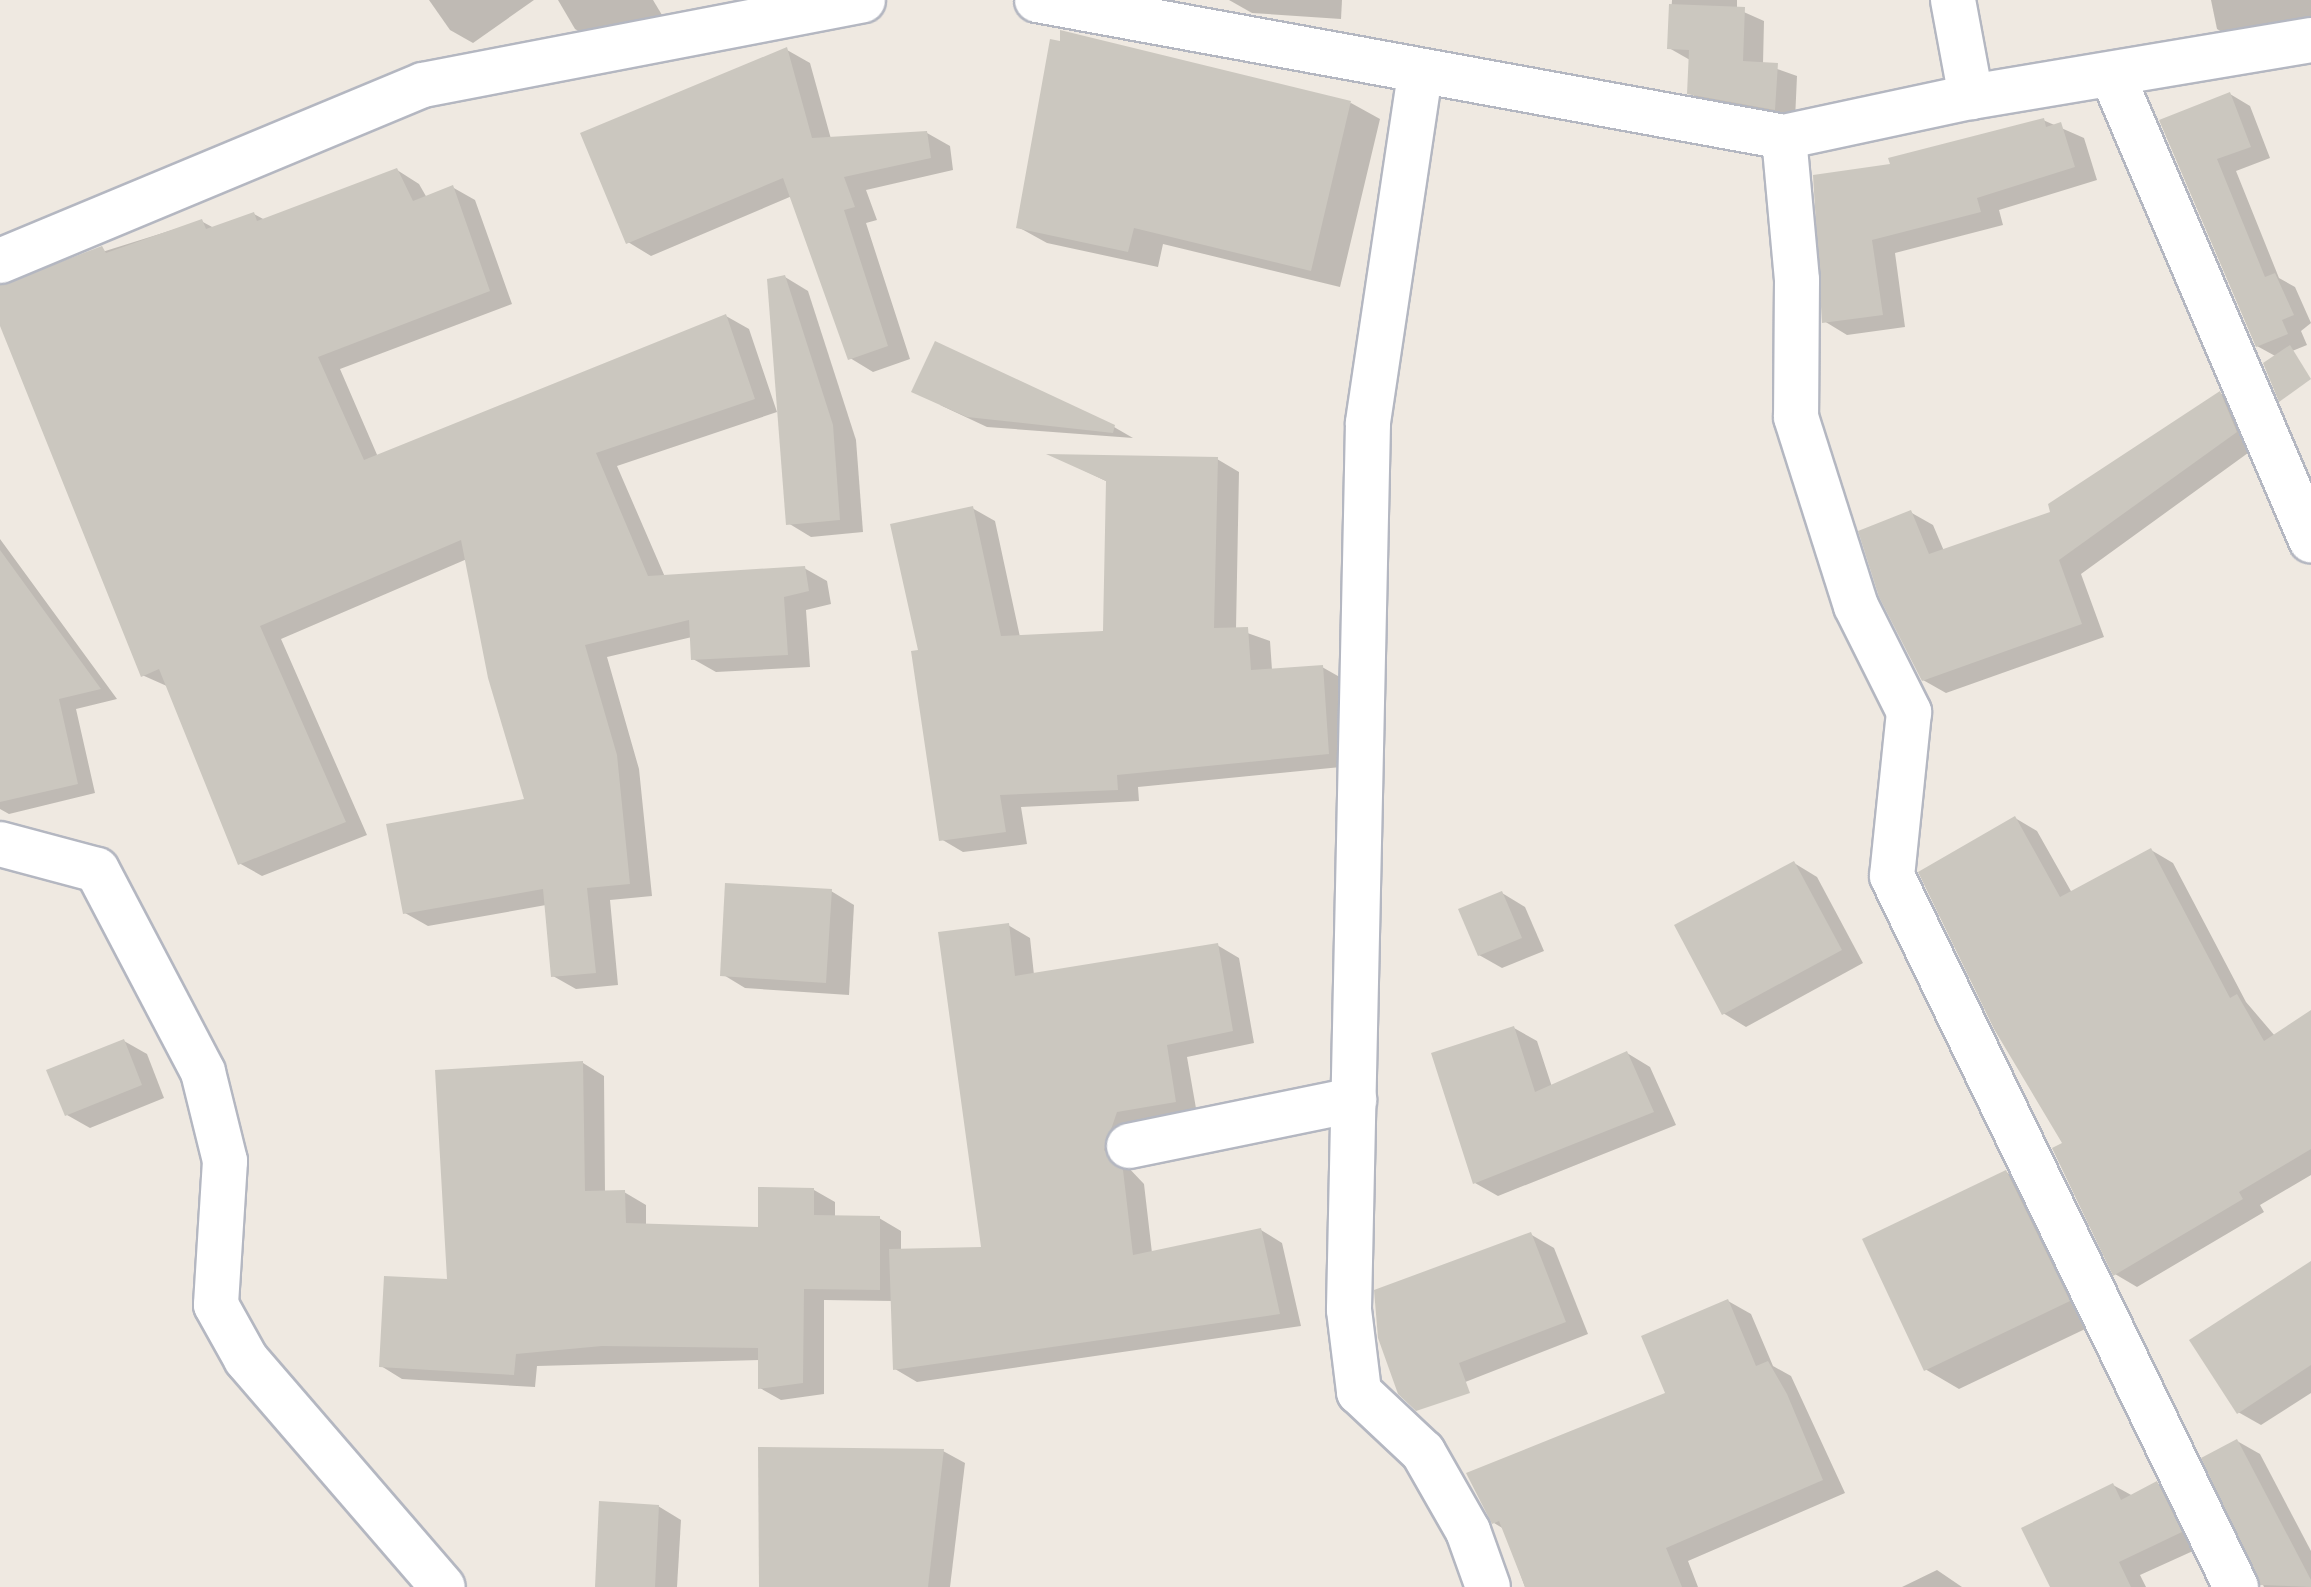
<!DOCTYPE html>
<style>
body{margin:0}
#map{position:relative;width:2311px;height:1587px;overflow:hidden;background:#efe9e1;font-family:"Source Sans 3",sans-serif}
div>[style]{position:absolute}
.shadow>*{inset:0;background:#0003}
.building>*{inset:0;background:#cbc7bf}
.roads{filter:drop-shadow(2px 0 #b4b7c1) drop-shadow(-2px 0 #b4b7c1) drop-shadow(0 2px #b4b7c1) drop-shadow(0 -2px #b4b7c1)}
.minor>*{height:44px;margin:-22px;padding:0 22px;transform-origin:22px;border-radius:22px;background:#fff}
span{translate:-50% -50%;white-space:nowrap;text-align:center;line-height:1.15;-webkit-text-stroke:6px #fff;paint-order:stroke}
</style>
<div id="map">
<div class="shadow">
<i style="clip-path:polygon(429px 0,534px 0,473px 43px,450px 30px)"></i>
<i style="clip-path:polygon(558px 0,653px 0,668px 25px,598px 42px,575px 29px)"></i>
<i style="clip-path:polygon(1229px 0,1342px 0,1341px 19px,1252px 13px)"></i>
<i style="clip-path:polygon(1672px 0,1737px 0,1737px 9px,1764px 21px,1763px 64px,1797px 76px,1795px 120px,1709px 104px,1689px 93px,1690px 60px,1669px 48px)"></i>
<i style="clip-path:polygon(2211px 0,2311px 0,2311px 31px,2241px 43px,2217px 29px)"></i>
<i style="clip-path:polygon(787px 50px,810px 63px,831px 139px,927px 133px,950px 146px,953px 170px,866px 190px,877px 220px,866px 223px,910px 359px,873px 372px,850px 358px,792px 196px,651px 256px,628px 242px)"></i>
<i style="clip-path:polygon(2230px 94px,2250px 106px,2270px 158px,2236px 171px,2279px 278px,2295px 287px,2311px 323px,2301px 331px,2307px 345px,2277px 357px,2257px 346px,2161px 121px)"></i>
<i style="clip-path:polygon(1351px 103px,1380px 119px,1340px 287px,1163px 244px,1158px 267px,1047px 243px,1018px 227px)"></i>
<i style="clip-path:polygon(2043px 120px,2084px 138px,2097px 180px,1999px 210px,2003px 225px,1895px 253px,1905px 327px,1847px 335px,1824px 321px,1892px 166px)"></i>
<i style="clip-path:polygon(397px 170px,419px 184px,427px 198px,452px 187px,475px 200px,512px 304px,340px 369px,378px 457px,726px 316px,749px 329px,777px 412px,617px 466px,665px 577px,804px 568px,827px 581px,831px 604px,806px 610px,810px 667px,716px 672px,693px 659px,692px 637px,607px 657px,639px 769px,652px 896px,610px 900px,618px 985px,576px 989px,553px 976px,546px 905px,428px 926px,405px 913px,526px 801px,467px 559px,281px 639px,367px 835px,262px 876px,239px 863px,169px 687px,142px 675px,0 323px,0 284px,201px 221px,214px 228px,254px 214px,265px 220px)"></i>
<i style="clip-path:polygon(785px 277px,808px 291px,856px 440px,863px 532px,811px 537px,788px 523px)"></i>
<i style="clip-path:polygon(2220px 393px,2243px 407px,2259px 445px,2081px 574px,2104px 637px,1946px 693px,1923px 680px,1910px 512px,1933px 525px,1944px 551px,2052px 513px)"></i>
<i style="clip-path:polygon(940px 405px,1114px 427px,1133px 438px,987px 427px)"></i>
<i style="clip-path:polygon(1054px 456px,1217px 459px,1239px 472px,1236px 629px,1270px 641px,1272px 670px,1322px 667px,1345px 680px,1351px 766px,1138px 787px,1139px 801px,1021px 807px,1027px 844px,963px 852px,941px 839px,921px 652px,972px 508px,995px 521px,1020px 637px,1105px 632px,1108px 482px)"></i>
<i style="clip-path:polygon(0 539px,117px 699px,76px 709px,95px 793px,9px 814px,0 809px)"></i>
<i style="clip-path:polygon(2015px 818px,2037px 831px,2072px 893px,2151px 850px,2173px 863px,2246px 1002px,2275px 1036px,2311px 1012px,2311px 1175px,2260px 1205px,2264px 1212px,2137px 1287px,2115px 1274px,2065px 1144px)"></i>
<i style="clip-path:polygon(1794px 863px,1817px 877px,1863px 963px,1746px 1027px,1723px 1013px)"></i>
<i style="clip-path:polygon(831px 891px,854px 905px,849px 995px,745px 988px,722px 974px)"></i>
<i style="clip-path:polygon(1502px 893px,1525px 907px,1544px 951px,1502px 968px,1479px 955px)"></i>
<i style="clip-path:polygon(1008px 925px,1030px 938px,1034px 975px,1217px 945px,1239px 958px,1254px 1043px,1187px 1057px,1197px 1114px,1125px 1164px,1144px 1184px,1152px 1253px,1261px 1230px,1282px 1243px,1301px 1326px,917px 1382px,895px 1369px,893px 1301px,824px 1300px,824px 1394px,781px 1400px,760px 1388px,760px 1360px,537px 1366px,535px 1387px,402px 1379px,381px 1366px,450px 1282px,583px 1063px,604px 1076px,605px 1193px,624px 1192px,646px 1205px,646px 1226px,760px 1229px,814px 1190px,835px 1202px,835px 1217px,879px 1218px,901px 1231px,901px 1251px,983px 1249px)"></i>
<i style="clip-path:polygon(1514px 1028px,1537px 1041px,1552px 1087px,1627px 1053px,1650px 1067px,1676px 1125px,1498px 1196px,1475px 1183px)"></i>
<i style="clip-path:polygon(124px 1041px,147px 1054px,164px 1098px,90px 1128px,67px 1115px)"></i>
<i style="clip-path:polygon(2006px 1172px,2040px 1192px,2102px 1321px,1959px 1389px,1925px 1369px)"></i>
<i style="clip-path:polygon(1530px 1234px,1554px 1248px,1588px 1334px,1455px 1386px,1432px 1373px)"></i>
<i style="clip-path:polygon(2311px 1266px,2311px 1393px,2261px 1425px,2238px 1412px)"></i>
<i style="clip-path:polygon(1728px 1301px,1751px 1314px,1773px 1366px,1791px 1376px,1845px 1493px,1688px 1561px,1698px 1587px,1525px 1587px,1504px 1529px,1494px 1523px,1667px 1394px)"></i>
<i style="clip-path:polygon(2237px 1441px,2260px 1454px,2311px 1551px,2311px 1587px,2264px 1587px,2204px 1459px)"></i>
<i style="clip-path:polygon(943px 1451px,965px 1463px,950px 1587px,761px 1587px)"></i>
<i style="clip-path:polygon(2157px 1483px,2180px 1497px,2204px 1546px,2140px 1575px,2146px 1587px,2052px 1587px,2113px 1485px,2133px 1496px)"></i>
<i style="clip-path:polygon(658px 1506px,681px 1520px,677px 1587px,597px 1587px)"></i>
<i style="clip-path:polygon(1937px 1570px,1962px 1587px,1902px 1587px)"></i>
</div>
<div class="building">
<i style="clip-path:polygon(1669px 4px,1745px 7px,1743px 61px,1778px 63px,1775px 110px,1687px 94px,1689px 50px,1667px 49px)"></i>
<i style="clip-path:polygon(1060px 30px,1351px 101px,1311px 271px,1134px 228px,1128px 252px,1016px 228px,1050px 39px,1060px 41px)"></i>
<i style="clip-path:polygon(787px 47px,812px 138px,927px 131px,931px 158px,844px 177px,855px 207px,844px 210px,888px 346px,848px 360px,783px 178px,626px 244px,580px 133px)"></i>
<i style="clip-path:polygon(2230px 92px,2251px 147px,2217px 159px,2265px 277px,2275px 273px,2294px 315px,2282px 320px,2288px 334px,2256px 347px,2159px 120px)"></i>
<i style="clip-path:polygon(2044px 118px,2046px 127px,2061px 122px,2075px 167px,1977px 198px,1981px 212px,1872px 240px,1883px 315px,1822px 323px,1813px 175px,1890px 164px,1888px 158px)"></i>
<i style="clip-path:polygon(397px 168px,413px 201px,453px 185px,490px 291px,318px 357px,364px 460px,726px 314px,755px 399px,596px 453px,648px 576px,805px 566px,809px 591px,784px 597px,788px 655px,691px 660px,689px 620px,585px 645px,617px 755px,630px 884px,587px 888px,596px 973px,551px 977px,543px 889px,403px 914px,386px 824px,524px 799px,488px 678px,461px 540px,260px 626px,346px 822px,238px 865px,159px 669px,141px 677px,0 326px,0 285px,102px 246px,106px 253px,202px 219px,206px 229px,254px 212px,257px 221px)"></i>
<i style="clip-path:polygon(785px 275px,833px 425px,840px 520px,786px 525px,767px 279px)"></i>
<i style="clip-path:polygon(935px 341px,1115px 425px,1113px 433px,967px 417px,911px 392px)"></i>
<i style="clip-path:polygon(2290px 345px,2311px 379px,2279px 402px,2263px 363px)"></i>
<i style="clip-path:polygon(2220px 391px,2237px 432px,2059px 560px,2082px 624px,1922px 681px,1879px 597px,1858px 531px,1911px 510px,1929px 554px,2050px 512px,2048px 504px)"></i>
<i style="clip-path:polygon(1046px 454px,1218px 457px,1214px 628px,1248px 627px,1251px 670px,1323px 665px,1329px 754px,1117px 775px,1118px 790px,1000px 795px,1006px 832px,939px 841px,911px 651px,918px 650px,890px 524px,973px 506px,1001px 636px,1103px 631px,1106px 481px)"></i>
<i style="clip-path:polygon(0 550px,101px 689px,59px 699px,78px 784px,0 802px)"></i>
<i style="clip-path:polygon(2015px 816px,2060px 897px,2151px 848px,2230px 998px,2237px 994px,2264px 1041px,2311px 1010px,2311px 1149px,2239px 1192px,2243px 1199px,2113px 1276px,2052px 1148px,2062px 1143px,1994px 1029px,1918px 872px)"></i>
<i style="clip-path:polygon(1794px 861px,1842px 950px,1722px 1015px,1674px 925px)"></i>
<i style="clip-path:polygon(725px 883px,832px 889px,826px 983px,720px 976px)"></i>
<i style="clip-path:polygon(1502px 891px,1522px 938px,1478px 956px,1458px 909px)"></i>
<i style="clip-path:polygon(1009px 923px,1015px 976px,1218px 943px,1233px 1031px,1167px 1045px,1176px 1102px,1117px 1112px,1104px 1150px,1123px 1170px,1133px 1255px,1261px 1228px,1280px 1314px,893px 1370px,889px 1249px,981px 1247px,938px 932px)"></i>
<i style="clip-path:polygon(1514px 1026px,1535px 1092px,1627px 1051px,1654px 1112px,1473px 1184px,1431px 1053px)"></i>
<i style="clip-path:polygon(124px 1039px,142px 1085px,65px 1116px,46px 1070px)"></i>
<i style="clip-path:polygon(583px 1061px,585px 1191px,625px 1190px,626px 1223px,758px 1227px,758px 1187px,814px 1188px,814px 1215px,880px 1216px,880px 1290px,804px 1289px,803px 1383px,758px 1389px,758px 1348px,602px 1346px,516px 1354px,514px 1375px,379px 1367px,384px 1276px,447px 1279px,435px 1070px)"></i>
<i style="clip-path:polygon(2006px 1170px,2070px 1301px,1924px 1371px,1862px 1239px)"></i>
<i style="clip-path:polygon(1531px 1232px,1566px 1322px,1459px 1363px,1470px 1393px,1416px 1411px,1398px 1394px,1378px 1338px,1374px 1290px)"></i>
<i style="clip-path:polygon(2311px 1261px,2311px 1365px,2237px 1414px,2189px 1340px)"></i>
<i style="clip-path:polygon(1728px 1299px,1756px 1366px,1768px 1361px,1787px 1394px,1823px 1480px,1666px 1548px,1682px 1587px,1525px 1587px,1499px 1521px,1492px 1524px,1466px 1473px,1665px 1393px,1641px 1336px)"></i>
<i style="clip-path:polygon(2237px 1439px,2311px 1580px,2311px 1587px,2260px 1585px,2201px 1458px)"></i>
<i style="clip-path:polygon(758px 1447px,944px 1449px,928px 1587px,759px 1587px)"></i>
<i style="clip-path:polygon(2157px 1481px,2182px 1532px,2119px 1562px,2131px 1587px,2050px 1587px,2021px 1528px,2113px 1483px,2121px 1500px)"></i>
<i style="clip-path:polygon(599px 1501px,659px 1505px,655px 1587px,595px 1587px)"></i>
</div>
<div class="roads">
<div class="minor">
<i style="left:1037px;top:0;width:759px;rotate:10.39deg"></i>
<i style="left:1784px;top:137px;width:191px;rotate:-12.1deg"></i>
<i style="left:1971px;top:97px;width:345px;rotate:-9.5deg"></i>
<i style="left:1953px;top:0;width:99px;rotate:79.5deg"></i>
<i style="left:1420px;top:74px;width:353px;rotate:98.5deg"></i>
<i style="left:1368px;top:423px;width:887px;rotate:91.23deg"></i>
<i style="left:1349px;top:1310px;width:83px;rotate:83deg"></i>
<i style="left:1359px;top:1392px;width:88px;rotate:43.2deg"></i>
<i style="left:1423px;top:1452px;width:91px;rotate:60.3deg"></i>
<i style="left:1468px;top:1531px;width:59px;rotate:70.3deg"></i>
<i style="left:2113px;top:77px;width:504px;rotate:66.85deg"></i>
<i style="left:1784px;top:137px;width:144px;rotate:84.8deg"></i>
<i style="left:1797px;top:280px;width:137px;rotate:90.4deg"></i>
<i style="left:1796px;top:417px;width:198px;rotate:72.4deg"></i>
<i style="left:1856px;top:606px;width:119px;rotate:63.4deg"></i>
<i style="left:1909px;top:712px;width:165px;rotate:95.9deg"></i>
<i style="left:1892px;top:876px;width:790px;rotate:64.18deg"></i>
<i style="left:0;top:261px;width:458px;rotate:-22.6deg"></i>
<i style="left:423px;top:85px;width:448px;rotate:-10.9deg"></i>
<i style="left:0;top:844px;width:100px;rotate:15deg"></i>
<i style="left:97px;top:870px;width:228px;rotate:62.3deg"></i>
<i style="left:203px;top:1072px;width:92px;rotate:76.1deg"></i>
<i style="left:225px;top:1161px;width:144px;rotate:93.6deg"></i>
<i style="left:216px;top:1305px;width:62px;rotate:60.9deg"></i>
<i style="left:246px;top:1359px;width:301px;rotate:49.2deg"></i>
<i style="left:1129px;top:1146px;width:230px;rotate:-11.6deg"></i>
</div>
</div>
</div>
